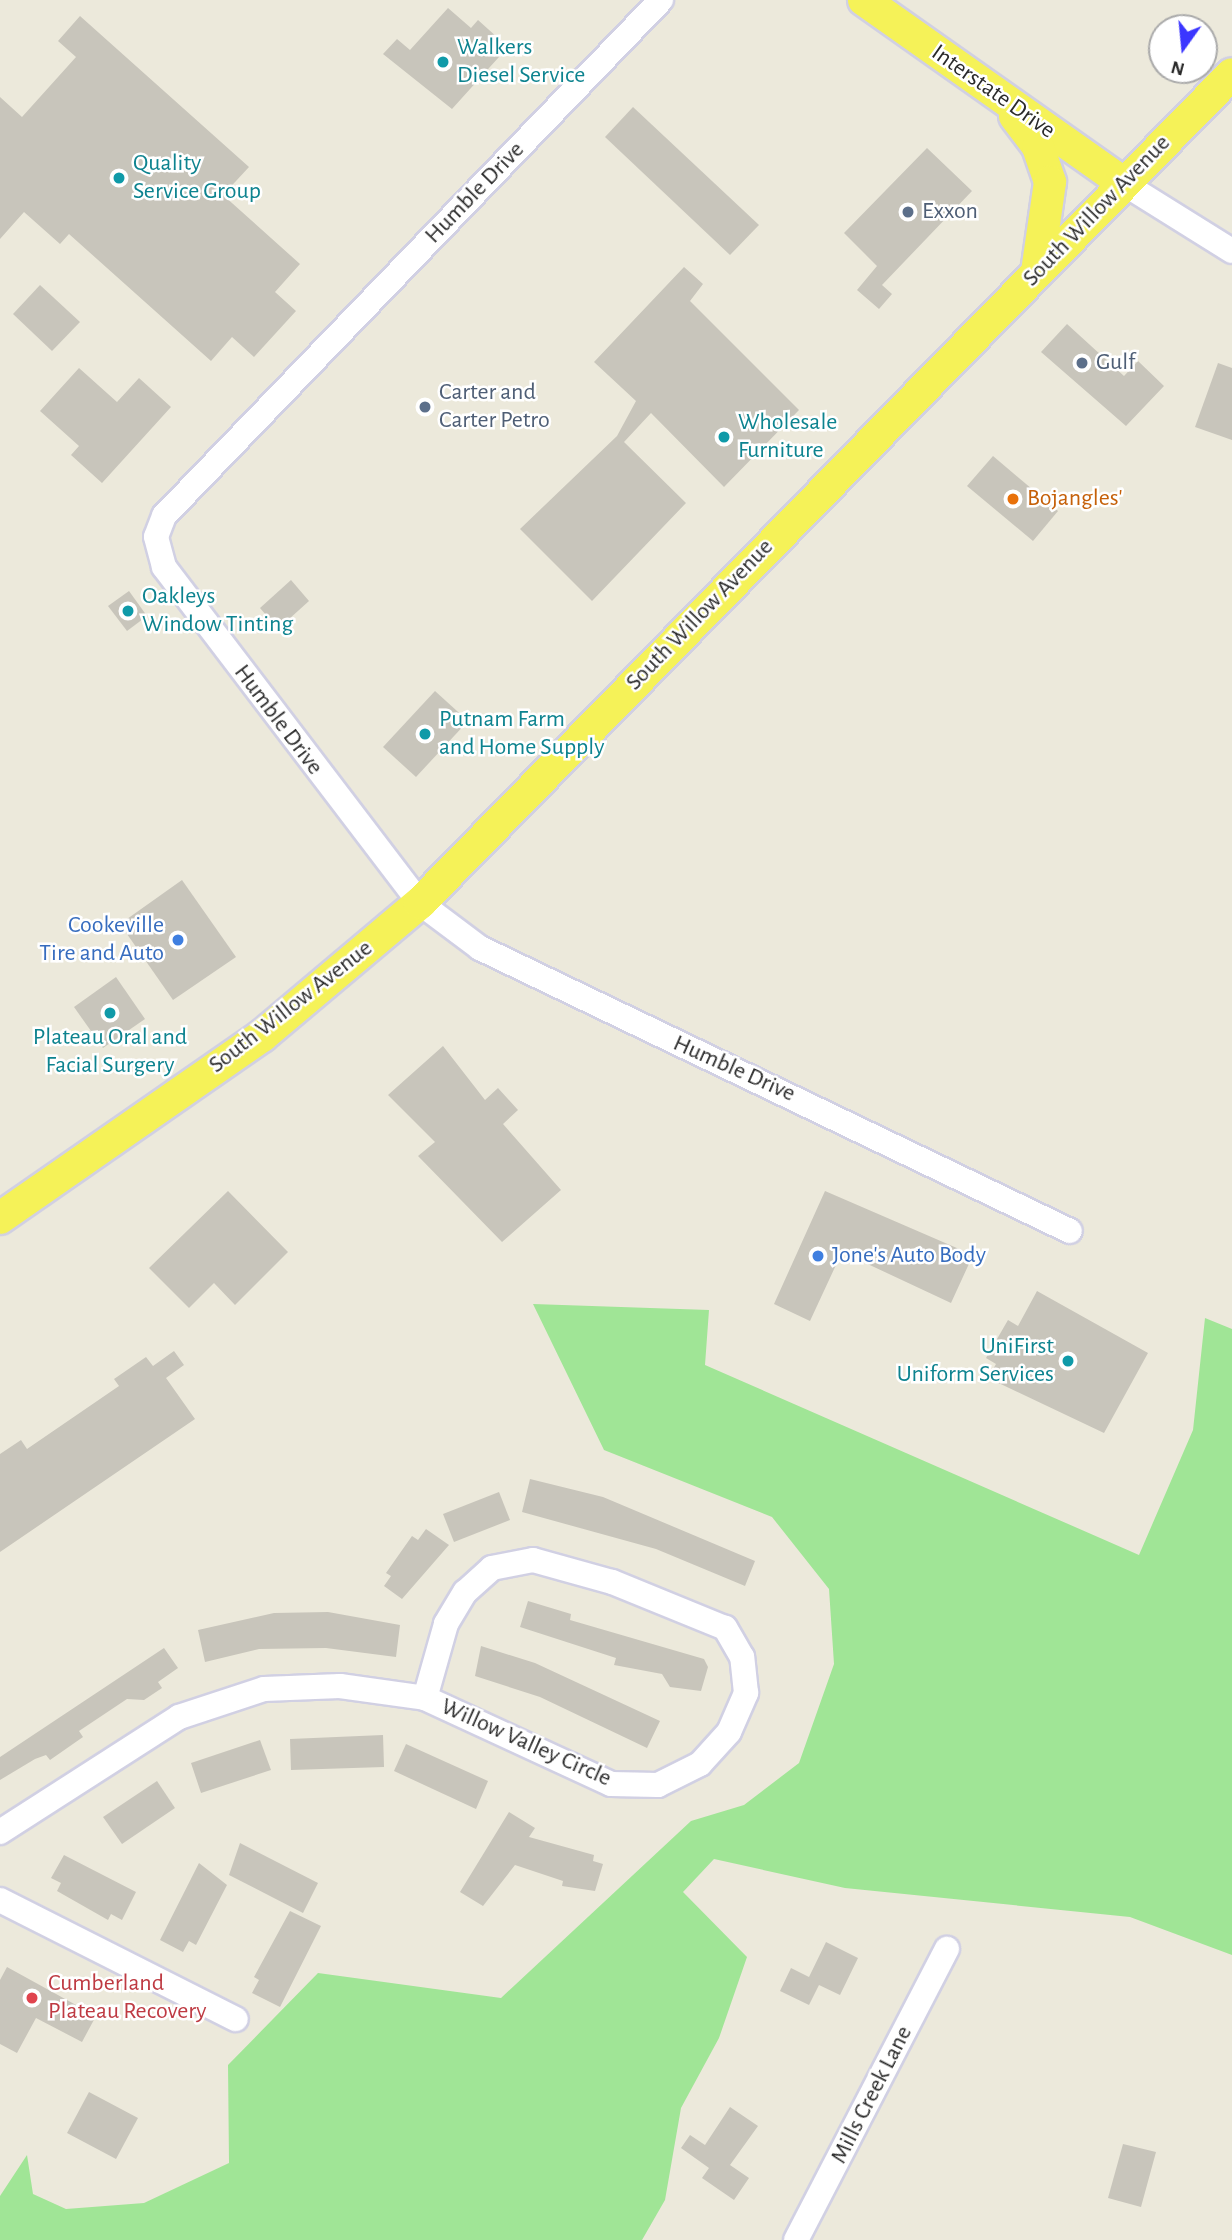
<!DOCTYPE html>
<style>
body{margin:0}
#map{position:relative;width:1232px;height:2240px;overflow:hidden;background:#ece9db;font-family:"Alegreya Sans",sans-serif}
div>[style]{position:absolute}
.green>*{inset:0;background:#a0e596}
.building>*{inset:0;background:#c8c5bb}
.roads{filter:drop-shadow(2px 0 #d1d0e3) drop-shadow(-2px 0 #d1d0e3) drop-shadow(0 2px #d1d0e3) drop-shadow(0 -2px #d1d0e3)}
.minor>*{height:24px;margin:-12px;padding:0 12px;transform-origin:12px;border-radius:12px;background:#fff}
.major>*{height:32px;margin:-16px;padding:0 16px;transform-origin:16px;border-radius:16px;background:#f5f258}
.dots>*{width:19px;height:19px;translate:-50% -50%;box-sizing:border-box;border:4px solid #fff;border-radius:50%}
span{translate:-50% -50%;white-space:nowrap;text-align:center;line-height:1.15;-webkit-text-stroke:5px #fff;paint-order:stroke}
.culture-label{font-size:24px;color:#0d838f}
.left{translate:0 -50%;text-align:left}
.right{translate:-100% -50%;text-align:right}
.street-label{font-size:24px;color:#2a2a2a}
.service-label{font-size:24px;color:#4e5e75}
.food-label{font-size:24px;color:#c56008}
.shop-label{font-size:24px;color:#366cbe}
.health-label{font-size:24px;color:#be3a42}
.north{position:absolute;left:1148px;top:14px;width:70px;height:70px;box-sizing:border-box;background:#fff;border:2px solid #aaa;border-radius:50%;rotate:195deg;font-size:19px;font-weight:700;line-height:28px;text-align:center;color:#2a2a2a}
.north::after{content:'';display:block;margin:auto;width:24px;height:32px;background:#3b36ff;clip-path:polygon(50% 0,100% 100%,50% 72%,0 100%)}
</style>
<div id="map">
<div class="green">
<i style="clip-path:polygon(533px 1304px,709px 1310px,705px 1365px,1139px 1555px,1193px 1430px,1205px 1318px,1232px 1329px,1232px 1955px,1130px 1917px,845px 1888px,714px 1859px,683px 1892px,747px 1957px,719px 2038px,681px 2108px,665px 2200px,642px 2240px,0 2240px,0 2196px,27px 2155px,33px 2194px,66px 2209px,144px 2203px,229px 2163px,228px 2065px,318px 1973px,501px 1998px,691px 1821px,744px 1805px,799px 1763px,834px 1664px,829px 1589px,772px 1517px,604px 1450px)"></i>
</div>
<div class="building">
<i style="clip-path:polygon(448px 8px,471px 28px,478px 20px,508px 47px,452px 109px,383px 54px,397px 39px,410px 50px)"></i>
<i style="clip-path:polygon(80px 16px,249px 167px,223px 195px,300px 264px,275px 292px,296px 311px,254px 357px,232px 337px,211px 361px,69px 234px,60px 244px,24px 212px,0 239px,0 97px,22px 117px,76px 57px,58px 41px)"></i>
<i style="clip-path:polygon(633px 107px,759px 225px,730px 255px,605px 137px)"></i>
<i style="clip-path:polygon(927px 148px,972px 191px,882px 285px,892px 294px,879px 309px,857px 290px,877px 266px,844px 233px)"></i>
<i style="clip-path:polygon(684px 267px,703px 284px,690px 301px,799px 410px,724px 487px,651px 413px,624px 442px,686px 503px,592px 601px,520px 529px,617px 436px,636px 401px,594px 362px)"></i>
<i style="clip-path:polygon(40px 285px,80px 322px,52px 351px,13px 314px)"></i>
<i style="clip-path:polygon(1067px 324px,1124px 376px,1138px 361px,1164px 386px,1126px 426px,1041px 352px)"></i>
<i style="clip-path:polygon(1218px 363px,1232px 368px,1232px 440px,1195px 427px)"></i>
<i style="clip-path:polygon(79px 368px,117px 402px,139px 378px,171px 407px,102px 483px,71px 455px,79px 446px,40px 411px)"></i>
<i style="clip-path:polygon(993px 456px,1058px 511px,1033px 541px,967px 486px)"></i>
<i style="clip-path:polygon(291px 580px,309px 601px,278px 629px,260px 608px)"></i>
<i style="clip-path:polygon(129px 591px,147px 616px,127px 631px,108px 606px)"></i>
<i style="clip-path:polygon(435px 691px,468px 721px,416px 777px,383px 747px)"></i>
<i style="clip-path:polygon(182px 880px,236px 957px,173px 1000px,120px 924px)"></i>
<i style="clip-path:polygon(116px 977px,145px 1019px,103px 1048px,74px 1007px)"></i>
<i style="clip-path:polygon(443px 1046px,485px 1100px,498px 1088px,518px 1110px,503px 1124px,561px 1190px,502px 1242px,418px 1156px,435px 1142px,388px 1095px)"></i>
<i style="clip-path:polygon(228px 1191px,288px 1252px,235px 1305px,214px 1283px,189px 1308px,149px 1268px)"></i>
<i style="clip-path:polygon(825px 1191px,973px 1255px,951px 1303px,842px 1252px,810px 1321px,774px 1304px)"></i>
<i style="clip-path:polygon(1037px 1291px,1148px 1353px,1104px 1433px,988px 1378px,996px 1364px,986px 1358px,1008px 1320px,1018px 1326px)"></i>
<i style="clip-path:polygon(174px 1351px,184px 1365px,166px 1378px,195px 1419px,0 1552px,0 1454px,21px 1440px,27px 1449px,119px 1386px,114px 1379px,146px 1357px,153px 1366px)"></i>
<i style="clip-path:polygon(530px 1479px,603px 1497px,755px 1561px,745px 1586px,656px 1549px,522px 1512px)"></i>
<i style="clip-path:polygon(499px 1492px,510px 1520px,454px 1542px,443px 1514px)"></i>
<i style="clip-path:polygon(426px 1529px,449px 1545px,402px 1599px,384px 1586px,391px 1576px,386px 1573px,412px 1536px,418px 1540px)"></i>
<i style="clip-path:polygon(528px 1601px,571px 1614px,570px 1620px,704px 1659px,708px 1667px,701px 1691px,670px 1687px,662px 1674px,614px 1665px,616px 1658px,520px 1627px)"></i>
<i style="clip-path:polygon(328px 1612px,400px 1625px,396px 1657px,326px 1648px,259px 1649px,205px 1662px,198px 1630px,274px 1613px)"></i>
<i style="clip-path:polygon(481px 1646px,535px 1663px,660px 1721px,647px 1748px,540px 1697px,475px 1676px)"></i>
<i style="clip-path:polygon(164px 1648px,178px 1668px,158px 1682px,162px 1688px,144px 1700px,127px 1699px,79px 1731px,83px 1737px,50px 1760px,46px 1755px,35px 1759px,0 1780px,0 1757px)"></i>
<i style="clip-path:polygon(383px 1735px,384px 1767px,291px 1770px,290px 1739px)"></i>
<i style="clip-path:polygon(260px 1740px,271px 1770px,201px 1793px,191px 1763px)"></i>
<i style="clip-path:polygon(406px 1744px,488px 1781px,476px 1809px,394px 1771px)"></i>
<i style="clip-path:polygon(157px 1781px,175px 1808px,122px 1844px,103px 1817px)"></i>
<i style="clip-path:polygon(509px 1812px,535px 1828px,529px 1837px,594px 1855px,593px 1861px,603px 1864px,595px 1891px,562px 1886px,563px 1881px,515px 1865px,483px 1906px,460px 1892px)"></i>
<i style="clip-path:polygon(240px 1843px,318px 1883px,303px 1913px,229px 1875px)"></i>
<i style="clip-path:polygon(64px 1855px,136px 1892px,122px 1920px,111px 1914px,108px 1920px,57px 1891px,61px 1883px,51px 1878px)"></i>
<i style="clip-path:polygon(199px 1863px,227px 1885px,196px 1945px,189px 1941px,183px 1952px,160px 1940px)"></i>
<i style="clip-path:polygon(290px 1911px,321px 1926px,280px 2007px,252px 1993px,259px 1980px,254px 1977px)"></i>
<i style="clip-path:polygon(826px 1942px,858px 1958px,840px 1995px,819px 1985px,809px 2005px,780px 1991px,791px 1968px,809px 1977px)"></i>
<i style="clip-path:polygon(7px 1967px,96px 2016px,82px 2042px,36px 2018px,17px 2053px,0 2044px,0 1980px)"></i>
<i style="clip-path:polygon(89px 2092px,138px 2118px,116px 2159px,67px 2133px)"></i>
<i style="clip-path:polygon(730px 2107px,758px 2126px,730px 2165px,749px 2178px,734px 2200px,702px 2178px,709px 2168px,681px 2148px,690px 2135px,705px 2145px)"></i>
<i style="clip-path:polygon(1123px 2144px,1156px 2152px,1141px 2207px,1108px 2198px)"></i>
</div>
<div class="roads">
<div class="minor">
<i style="left:661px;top:0;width:716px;rotate:133.93deg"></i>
<i style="left:164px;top:516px;width:22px;rotate:111deg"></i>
<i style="left:156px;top:537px;width:31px;rotate:75deg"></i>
<i style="left:164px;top:567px;width:422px;rotate:52.7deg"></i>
<i style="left:420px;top:903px;width:75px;rotate:36.9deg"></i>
<i style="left:480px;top:948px;width:654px;rotate:25.63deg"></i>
<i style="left:1123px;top:183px;width:128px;rotate:32deg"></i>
<i style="left:0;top:1832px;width:213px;rotate:-32.7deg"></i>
<i style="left:179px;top:1717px;width:89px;rotate:-18.2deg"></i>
<i style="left:264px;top:1689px;width:76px;rotate:-2.3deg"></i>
<i style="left:340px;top:1686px;width:86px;rotate:8deg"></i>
<i style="left:425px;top:1698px;width:205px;rotate:24.8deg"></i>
<i style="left:611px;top:1784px;width:47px;rotate:1.2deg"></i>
<i style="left:658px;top:1785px;width:47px;rotate:-26.6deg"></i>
<i style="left:700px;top:1764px;width:43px;rotate:-47.8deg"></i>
<i style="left:729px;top:1732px;width:43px;rotate:-66.4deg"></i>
<i style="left:746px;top:1693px;width:36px;rotate:-96deg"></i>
<i style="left:742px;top:1657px;width:34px;rotate:-120deg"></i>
<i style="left:725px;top:1628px;width:122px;rotate:-157.8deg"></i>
<i style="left:612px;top:1582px;width:82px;rotate:-164.4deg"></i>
<i style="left:533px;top:1560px;width:42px;rotate:169deg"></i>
<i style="left:492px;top:1568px;width:36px;rotate:138deg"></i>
<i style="left:465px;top:1592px;width:37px;rotate:121deg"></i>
<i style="left:446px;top:1624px;width:77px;rotate:105.8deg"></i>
<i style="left:0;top:1900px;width:264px;rotate:26.8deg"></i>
<i style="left:796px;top:2240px;width:328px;rotate:-62.6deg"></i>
</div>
<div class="major">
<i style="left:864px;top:0;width:317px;rotate:35.2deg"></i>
<i style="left:1015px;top:116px;width:39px;rotate:53deg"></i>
<i style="left:1038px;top:147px;width:37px;rotate:71deg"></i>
<i style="left:1050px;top:182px;width:91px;rotate:98.2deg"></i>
<i style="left:0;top:1218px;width:319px;rotate:-34.8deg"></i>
<i style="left:262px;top:1036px;width:207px;rotate:-40.1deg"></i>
<i style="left:420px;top:903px;width:1160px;rotate:-45.59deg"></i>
</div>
</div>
<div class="dots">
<i style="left:443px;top:62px;background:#0f9aa8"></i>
<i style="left:119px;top:178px;background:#0f9aa8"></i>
<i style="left:908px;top:212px;background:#5c6f8a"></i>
<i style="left:1082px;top:363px;background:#5c6f8a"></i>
<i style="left:425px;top:407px;background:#5c6f8a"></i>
<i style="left:724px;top:437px;background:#0f9aa8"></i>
<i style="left:1013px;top:499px;background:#e8710a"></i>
<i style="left:128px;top:611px;background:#0f9aa8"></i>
<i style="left:425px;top:734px;background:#0f9aa8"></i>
<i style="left:178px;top:940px;background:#3f7fe0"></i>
<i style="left:110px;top:1013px;background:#0f9aa8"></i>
<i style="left:818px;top:1256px;background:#3f7fe0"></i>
<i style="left:1068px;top:1361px;background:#0f9aa8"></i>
<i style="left:32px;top:1998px;background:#e0444e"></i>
</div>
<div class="culture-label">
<span class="left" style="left:457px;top:62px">Walkers<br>Diesel Service</span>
<span class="left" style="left:133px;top:178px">Quality<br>Service Group</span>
<span class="left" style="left:738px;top:437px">Wholesale<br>Furniture</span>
<span class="left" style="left:142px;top:611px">Oakleys<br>Window Tinting</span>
<span class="left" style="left:439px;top:734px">Putnam Farm<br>and Home Supply</span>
<span style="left:110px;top:1052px">Plateau Oral and<br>Facial Surgery</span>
<span class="right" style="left:1054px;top:1361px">UniFirst<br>Uniform Services</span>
</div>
<div class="street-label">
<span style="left:993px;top:92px;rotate:35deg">Interstate Drive</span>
<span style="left:475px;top:193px;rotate:-46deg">Humble Drive</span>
<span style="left:1097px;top:211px;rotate:-46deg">South Willow Avenue</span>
<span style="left:700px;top:615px;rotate:-46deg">South Willow Avenue</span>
<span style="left:278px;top:720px;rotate:53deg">Humble Drive</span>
<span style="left:291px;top:1007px;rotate:-38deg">South Willow Avenue</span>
<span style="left:734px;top:1069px;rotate:24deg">Humble Drive</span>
<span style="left:526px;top:1743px;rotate:24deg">Willow Valley Circle</span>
<span style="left:872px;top:2095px;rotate:-63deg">Mills Creek Lane</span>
</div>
<div class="service-label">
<span class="left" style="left:922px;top:212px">Exxon</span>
<span class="left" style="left:1096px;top:363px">Gulf</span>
<span class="left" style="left:439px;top:407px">Carter and<br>Carter Petro</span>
</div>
<div class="food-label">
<span class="left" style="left:1027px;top:499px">Bojangles'</span>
</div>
<div class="shop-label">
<span class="right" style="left:164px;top:940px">Cookeville<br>Tire and Auto</span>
<span class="left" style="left:832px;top:1256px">Jone's Auto Body</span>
</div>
<div class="health-label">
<span class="left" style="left:48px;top:1998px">Cumberland<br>Plateau Recovery</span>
</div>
<div class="north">N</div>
</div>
